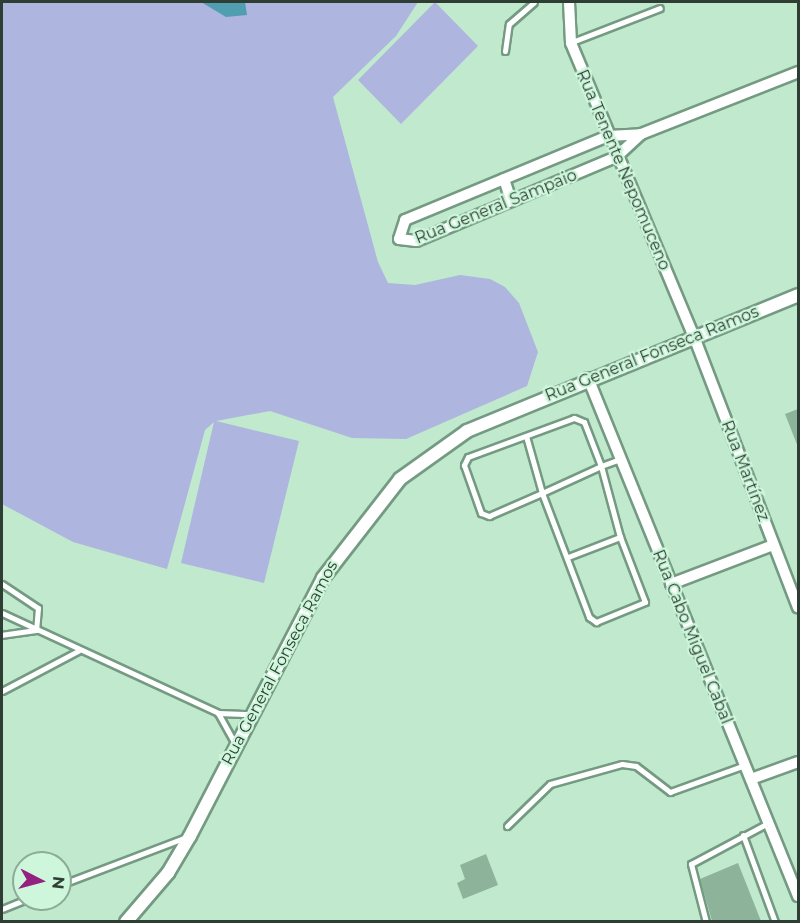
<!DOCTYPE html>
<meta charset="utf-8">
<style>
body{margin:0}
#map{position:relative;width:800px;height:923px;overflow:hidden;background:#c0e9ce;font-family:Montserrat,sans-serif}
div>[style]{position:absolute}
.green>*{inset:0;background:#aeb5df}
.water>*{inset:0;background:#519eb2}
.building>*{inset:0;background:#8db49b}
.roads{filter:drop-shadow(2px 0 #749a82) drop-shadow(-2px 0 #749a82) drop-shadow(0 2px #749a82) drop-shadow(0 -2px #749a82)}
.service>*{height:5px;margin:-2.5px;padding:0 2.5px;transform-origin:2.5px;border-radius:2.5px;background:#fff}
.minor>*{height:10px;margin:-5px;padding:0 5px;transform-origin:5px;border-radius:5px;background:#fff}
.tertiary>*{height:12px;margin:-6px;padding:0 6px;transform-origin:6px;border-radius:6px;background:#fff}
span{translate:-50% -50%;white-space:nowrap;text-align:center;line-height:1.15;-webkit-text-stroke:4.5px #cdf6db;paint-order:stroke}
.street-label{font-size:16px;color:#2e3e34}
.frame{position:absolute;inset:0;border:3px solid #2e3e34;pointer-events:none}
.north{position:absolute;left:12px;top:851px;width:60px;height:60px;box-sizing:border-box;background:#cdf6db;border:2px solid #8dac98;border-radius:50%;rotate:96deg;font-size:16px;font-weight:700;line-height:24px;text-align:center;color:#2e3e34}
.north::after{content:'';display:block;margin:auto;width:21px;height:27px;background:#94207f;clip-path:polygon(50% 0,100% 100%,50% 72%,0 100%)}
</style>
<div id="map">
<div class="green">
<i style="clip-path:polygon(2px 2px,418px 2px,396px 36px,333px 97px,378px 262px,388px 283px,415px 285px,460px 275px,490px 279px,505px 287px,519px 303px,538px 352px,527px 386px,406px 439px,352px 438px,270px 411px,216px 421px,299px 441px,264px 583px,181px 563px,214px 422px,205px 430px,167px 569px,73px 542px,2px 504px)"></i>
<i style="clip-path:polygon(435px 2px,478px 46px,401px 124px,358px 80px)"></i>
</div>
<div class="water">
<i style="clip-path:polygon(201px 2px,245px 2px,247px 15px,226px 17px)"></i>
</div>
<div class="building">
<i style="clip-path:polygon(798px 409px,798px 447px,785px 414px)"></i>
<i style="clip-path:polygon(486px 854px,498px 885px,463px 899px,457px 883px,465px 879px,460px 865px)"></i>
<i style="clip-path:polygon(738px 863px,761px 921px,712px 921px,700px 879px)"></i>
</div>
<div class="roads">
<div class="service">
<i style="left:572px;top:42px;width:94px;rotate:-21.1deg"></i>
<i style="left:505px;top:51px;width:27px;rotate:-82deg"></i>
<i style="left:509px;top:24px;width:33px;rotate:-41deg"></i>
<i style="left:526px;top:436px;width:59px;rotate:74.3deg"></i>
<i style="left:542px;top:493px;width:133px;rotate:69.2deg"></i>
<i style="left:589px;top:617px;width:9px;rotate:36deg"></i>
<i style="left:596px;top:622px;width:53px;rotate:-22.2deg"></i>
<i style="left:645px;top:602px;width:70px;rotate:-111deg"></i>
<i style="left:620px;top:537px;width:73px;rotate:-105deg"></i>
<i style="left:601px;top:466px;width:47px;rotate:-111.1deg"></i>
<i style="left:584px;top:422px;width:11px;rotate:-158deg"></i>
<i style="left:574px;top:418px;width:113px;rotate:159.8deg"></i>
<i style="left:468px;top:457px;width:9px;rotate:117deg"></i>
<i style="left:464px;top:465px;width:51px;rotate:70.5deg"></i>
<i style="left:481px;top:513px;width:9px;rotate:21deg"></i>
<i style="left:489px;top:516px;width:58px;rotate:-23.5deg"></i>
<i style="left:542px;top:493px;width:65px;rotate:-24.6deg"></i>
<i style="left:601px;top:466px;width:20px;rotate:-20deg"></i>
<i style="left:568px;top:557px;width:56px;rotate:-21deg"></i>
<i style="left:2px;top:584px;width:43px;rotate:33.7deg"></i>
<i style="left:38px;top:608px;width:22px;rotate:95deg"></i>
<i style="left:36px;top:630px;width:34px;rotate:172deg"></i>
<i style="left:2px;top:613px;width:238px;rotate:24.8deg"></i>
<i style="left:218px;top:713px;width:33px;rotate:2deg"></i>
<i style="left:2px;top:691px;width:86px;rotate:-27.8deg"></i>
<i style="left:218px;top:713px;width:35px;rotate:61deg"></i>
<i style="left:507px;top:826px;width:60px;rotate:-44.3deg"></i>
<i style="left:550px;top:784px;width:75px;rotate:-15.5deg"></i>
<i style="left:622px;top:764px;width:14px;rotate:8deg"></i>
<i style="left:636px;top:766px;width:43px;rotate:37.4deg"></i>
<i style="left:670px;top:792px;width:80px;rotate:-19.8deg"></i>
<i style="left:743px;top:835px;width:93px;rotate:69.8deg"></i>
<i style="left:60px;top:885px;width:138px;rotate:-20.8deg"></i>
<i style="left:2px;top:909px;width:27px;rotate:-22deg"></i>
<i style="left:706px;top:922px;width:60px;rotate:-104.5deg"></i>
<i style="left:691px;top:864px;width:87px;rotate:-28deg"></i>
</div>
<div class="minor">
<i style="left:569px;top:2px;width:41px;rotate:87.2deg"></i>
<i style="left:571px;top:43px;width:316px;rotate:67.3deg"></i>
<i style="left:693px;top:334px;width:293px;rotate:69deg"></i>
<i style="left:641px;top:134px;width:34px;rotate:137deg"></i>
<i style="left:616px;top:157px;width:217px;rotate:157.2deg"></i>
<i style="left:416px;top:241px;width:17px;rotate:-173deg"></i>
<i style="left:399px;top:239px;width:20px;rotate:-72deg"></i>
<i style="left:405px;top:220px;width:220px;rotate:-22.5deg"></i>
<i style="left:608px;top:136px;width:33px;rotate:-3deg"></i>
<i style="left:641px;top:134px;width:169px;rotate:-21.5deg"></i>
<i style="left:504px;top:179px;width:23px;rotate:72deg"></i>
<i style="left:588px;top:378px;width:559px;rotate:67.93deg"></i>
<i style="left:671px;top:584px;width:109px;rotate:-20.9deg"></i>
<i style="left:751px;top:779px;width:50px;rotate:-19.9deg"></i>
</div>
<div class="tertiary">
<i style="left:126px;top:922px;width:65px;rotate:-49.4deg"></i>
<i style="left:168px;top:873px;width:43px;rotate:-59.3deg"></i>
<i style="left:190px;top:836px;width:290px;rotate:-62.7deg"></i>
<i style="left:323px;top:578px;width:125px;rotate:-52.1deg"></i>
<i style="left:400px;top:479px;width:82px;rotate:-35.6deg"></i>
<i style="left:467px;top:431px;width:358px;rotate:-22.3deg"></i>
</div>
</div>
<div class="street-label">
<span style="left:623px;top:170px;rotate:67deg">Rua Tenente Nepomuceno</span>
<span style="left:496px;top:207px;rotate:-22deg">Rua General Sampaio</span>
<span style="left:652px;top:354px;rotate:-22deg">Rua General Fonseca Ramos</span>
<span style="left:745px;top:471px;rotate:69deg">Rua Martínez</span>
<span style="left:692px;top:637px;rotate:68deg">Rua Cabo Miguel Cabal</span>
<span style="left:280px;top:663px;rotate:-62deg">Rua General Fonseca Ramos</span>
</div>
<div class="frame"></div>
<div class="north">N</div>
</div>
